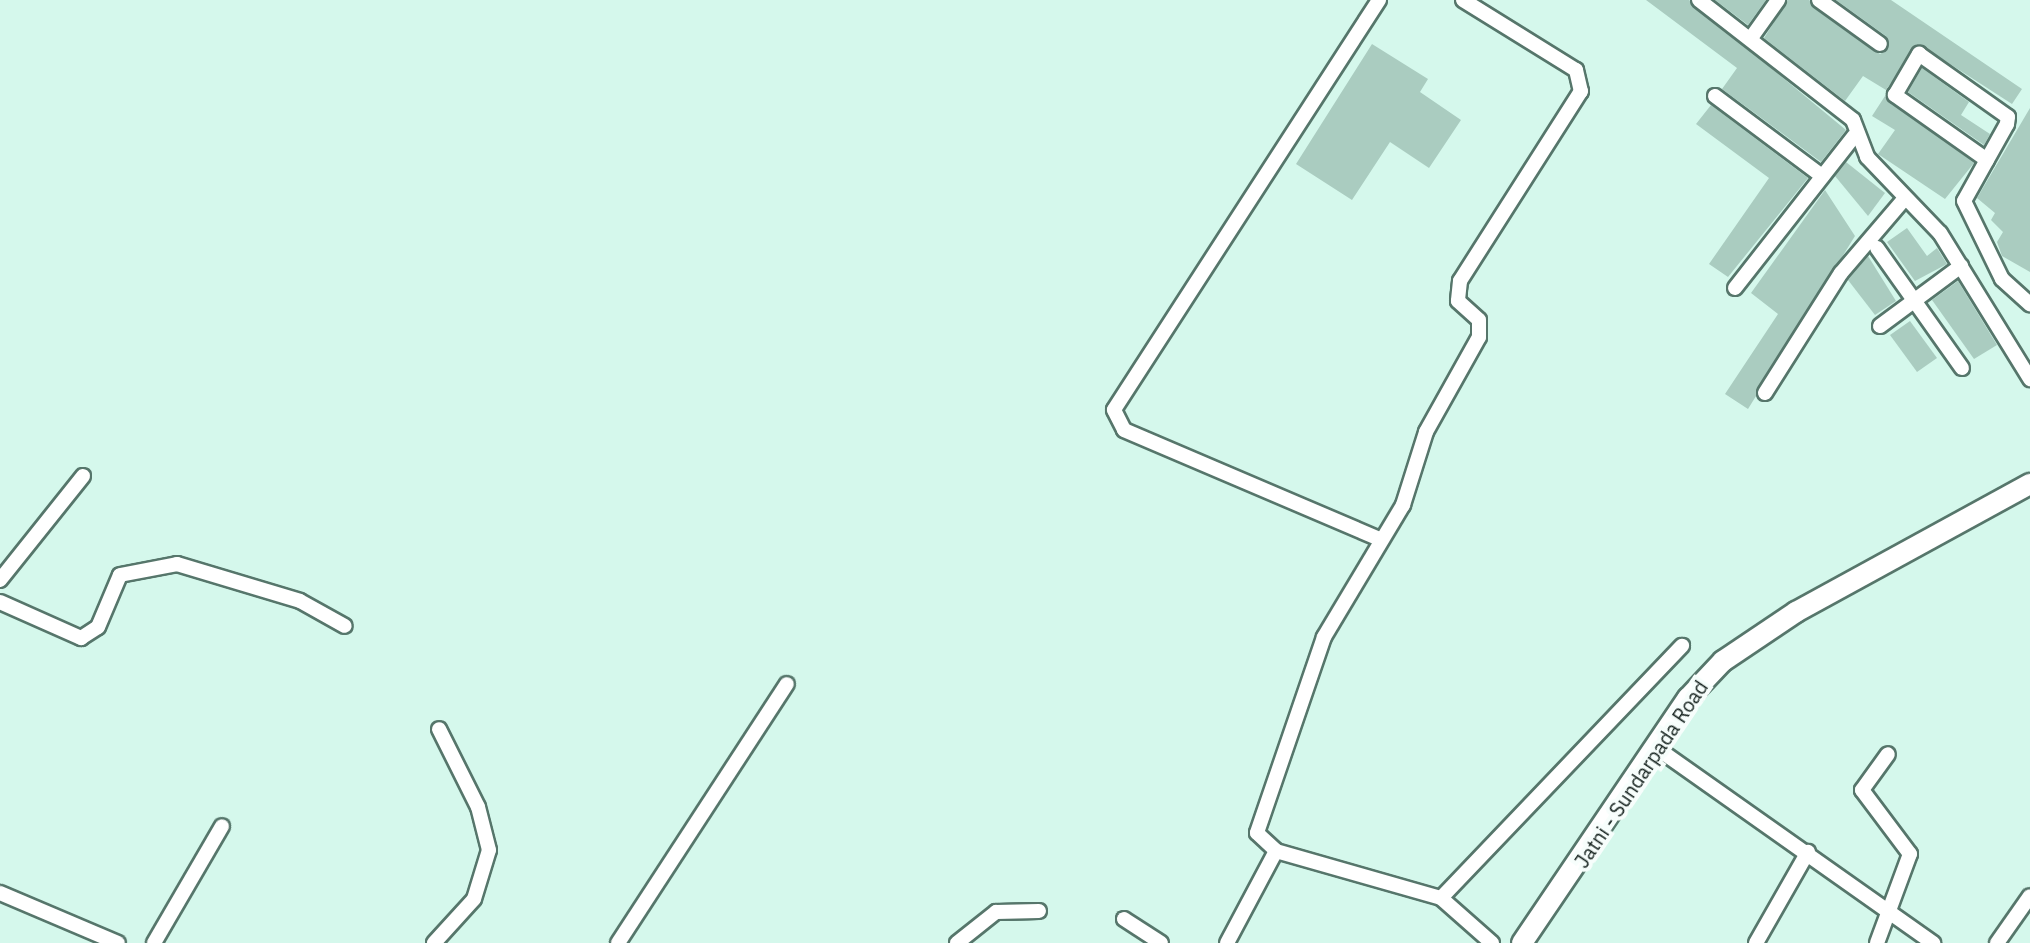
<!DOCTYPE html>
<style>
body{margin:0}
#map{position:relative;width:2030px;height:943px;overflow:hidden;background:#d5f8ec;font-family:"IBM Plex Sans",sans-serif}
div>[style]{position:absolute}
.building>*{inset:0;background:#aaccc0}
.roads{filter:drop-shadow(2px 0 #56766b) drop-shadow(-2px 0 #56766b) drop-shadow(0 2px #56766b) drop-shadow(0 -2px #56766b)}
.street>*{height:14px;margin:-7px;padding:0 7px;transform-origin:7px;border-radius:7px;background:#fff}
.secondary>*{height:20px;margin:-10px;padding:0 10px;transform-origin:10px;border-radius:10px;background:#fff}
span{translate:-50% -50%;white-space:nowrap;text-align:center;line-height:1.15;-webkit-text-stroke:8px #f7fefc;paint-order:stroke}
.street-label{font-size:20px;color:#14211d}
</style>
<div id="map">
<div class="building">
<i style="clip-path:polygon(1646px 0,1689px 0,1846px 130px,1821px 162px,1722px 89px,1737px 68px)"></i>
<i style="clip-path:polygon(1715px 0,1766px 0,1748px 25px)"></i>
<i style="clip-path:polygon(1788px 0,1809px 0,1880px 54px,1888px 49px,1886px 36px,1836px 0,1891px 0,2022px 89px,2012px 104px,1919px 44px,1886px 90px,1863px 76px,1845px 101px,1764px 38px)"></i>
<i style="clip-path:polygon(1372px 44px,1428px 79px,1420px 92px,1461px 120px,1429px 168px,1390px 142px,1352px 200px,1296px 164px)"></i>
<i style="clip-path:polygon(1922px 68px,1969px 102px,1961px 115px,1990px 134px,1984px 145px,1908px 92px)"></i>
<i style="clip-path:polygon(1885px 96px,1974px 163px,1945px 199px,1878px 154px,1895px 130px,1872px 116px)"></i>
<i style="clip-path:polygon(1711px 105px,1808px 178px,1728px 277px,1709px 264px,1769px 178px,1696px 124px)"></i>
<i style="clip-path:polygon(2030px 108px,2030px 272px,2002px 256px,1997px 242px,2003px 232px,1991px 220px,1995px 213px,1977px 198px)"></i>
<i style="clip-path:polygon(1846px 162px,1885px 193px,1868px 216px,1835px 176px)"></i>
<i style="clip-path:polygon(1825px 190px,1855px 236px,1748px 409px,1725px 394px,1778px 314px,1751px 293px)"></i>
<i style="clip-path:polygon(1907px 228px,1927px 256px,1937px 248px,1947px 264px,1915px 281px,1887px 242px)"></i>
<i style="clip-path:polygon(1868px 256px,1896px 301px,1875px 315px,1848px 280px)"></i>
<i style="clip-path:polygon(1958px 281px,1997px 345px,1974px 359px,1932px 300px)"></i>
<i style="clip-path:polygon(1910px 321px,1937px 358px,1917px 372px,1890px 335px)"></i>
</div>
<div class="roads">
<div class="street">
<i style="left:1379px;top:0;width:488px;rotate:122.9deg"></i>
<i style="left:1114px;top:410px;width:22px;rotate:63deg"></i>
<i style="left:1124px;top:430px;width:280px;rotate:23.1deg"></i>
<i style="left:1463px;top:0;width:133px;rotate:31.8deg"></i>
<i style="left:1576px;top:70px;width:22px;rotate:77deg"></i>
<i style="left:1581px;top:91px;width:225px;rotate:122.5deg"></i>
<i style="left:1460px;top:281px;width:20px;rotate:96deg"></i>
<i style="left:1458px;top:301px;width:28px;rotate:42deg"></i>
<i style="left:1479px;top:320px;width:17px;rotate:90deg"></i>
<i style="left:1479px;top:337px;width:109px;rotate:119.2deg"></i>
<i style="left:1426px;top:432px;width:77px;rotate:107.5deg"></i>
<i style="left:1403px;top:505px;width:154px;rotate:120.9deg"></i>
<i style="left:1324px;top:637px;width:207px;rotate:108.9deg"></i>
<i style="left:1257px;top:833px;width:26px;rotate:43deg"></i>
<i style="left:1276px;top:851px;width:172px;rotate:15.9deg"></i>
<i style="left:1441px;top:898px;width:68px;rotate:41.4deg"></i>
<i style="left:1699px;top:0;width:195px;rotate:37.9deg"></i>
<i style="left:1853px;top:120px;width:40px;rotate:69deg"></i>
<i style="left:1867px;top:157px;width:105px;rotate:46.2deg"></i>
<i style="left:1940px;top:233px;width:172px;rotate:58.3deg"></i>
<i style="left:1819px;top:0;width:75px;rotate:35.8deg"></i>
<i style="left:1751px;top:38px;width:47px;rotate:-54.6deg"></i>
<i style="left:1715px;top:96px;width:134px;rotate:36.8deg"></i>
<i style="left:1987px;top:160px;width:113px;rotate:-144.8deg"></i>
<i style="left:1895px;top:95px;width:48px;rotate:-59.7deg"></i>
<i style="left:1919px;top:54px;width:109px;rotate:35.3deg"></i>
<i style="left:2008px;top:117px;width:7px;rotate:98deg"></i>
<i style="left:2007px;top:124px;width:88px;rotate:119.2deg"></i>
<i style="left:1964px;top:201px;width:87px;rotate:64deg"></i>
<i style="left:2002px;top:279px;width:38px;rotate:42deg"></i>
<i style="left:1877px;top:248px;width:147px;rotate:54.7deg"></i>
<i style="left:1735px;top:288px;width:193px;rotate:-51.9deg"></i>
<i style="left:1880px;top:326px;width:101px;rotate:-36.5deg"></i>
<i style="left:1765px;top:393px;width:142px;rotate:-57.7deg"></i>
<i style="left:1841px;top:273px;width:99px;rotate:-49.5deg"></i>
<i style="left:0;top:580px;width:133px;rotate:-51.4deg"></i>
<i style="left:0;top:602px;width:89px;rotate:24deg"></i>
<i style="left:81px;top:638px;width:20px;rotate:-33deg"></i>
<i style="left:98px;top:627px;width:56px;rotate:-67.1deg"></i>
<i style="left:120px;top:575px;width:58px;rotate:-10.9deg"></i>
<i style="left:177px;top:564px;width:128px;rotate:16.7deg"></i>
<i style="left:300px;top:601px;width:51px;rotate:29.1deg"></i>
<i style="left:1658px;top:749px;width:337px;rotate:35.2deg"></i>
<i style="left:0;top:893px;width:128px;rotate:23deg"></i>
<i style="left:1441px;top:898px;width:349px;rotate:-46.3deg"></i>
<i style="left:1124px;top:919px;width:44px;rotate:33deg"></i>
<i style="left:154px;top:943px;width:135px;rotate:-59.8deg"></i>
<i style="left:434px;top:943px;width:59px;rotate:-47.7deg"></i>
<i style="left:474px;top:899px;width:51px;rotate:-73deg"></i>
<i style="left:489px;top:850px;width:44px;rotate:-104.3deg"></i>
<i style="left:478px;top:807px;width:87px;rotate:-116.6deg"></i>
<i style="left:618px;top:943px;width:309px;rotate:-56.9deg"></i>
<i style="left:957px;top:943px;width:50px;rotate:-38.5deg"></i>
<i style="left:996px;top:912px;width:43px;rotate:-1.3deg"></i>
<i style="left:1227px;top:943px;width:104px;rotate:-62deg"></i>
<i style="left:1756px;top:943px;width:105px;rotate:-60.3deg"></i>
<i style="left:1877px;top:943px;width:95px;rotate:-69.7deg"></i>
<i style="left:1910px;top:854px;width:80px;rotate:-126.9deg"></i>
<i style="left:1862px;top:790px;width:44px;rotate:-54.2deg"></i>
<i style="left:1997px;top:943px;width:57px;rotate:-54.9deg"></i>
</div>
<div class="secondary">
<i style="left:1522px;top:943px;width:296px;rotate:-55.9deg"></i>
<i style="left:1688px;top:698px;width:51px;rotate:-46.6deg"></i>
<i style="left:1723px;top:661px;width:88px;rotate:-33.9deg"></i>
<i style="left:1796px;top:612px;width:267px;rotate:-28.7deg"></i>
</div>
</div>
<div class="street-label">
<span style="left:1641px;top:774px;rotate:-56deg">Jatni - Sundarpada Road</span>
</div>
</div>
